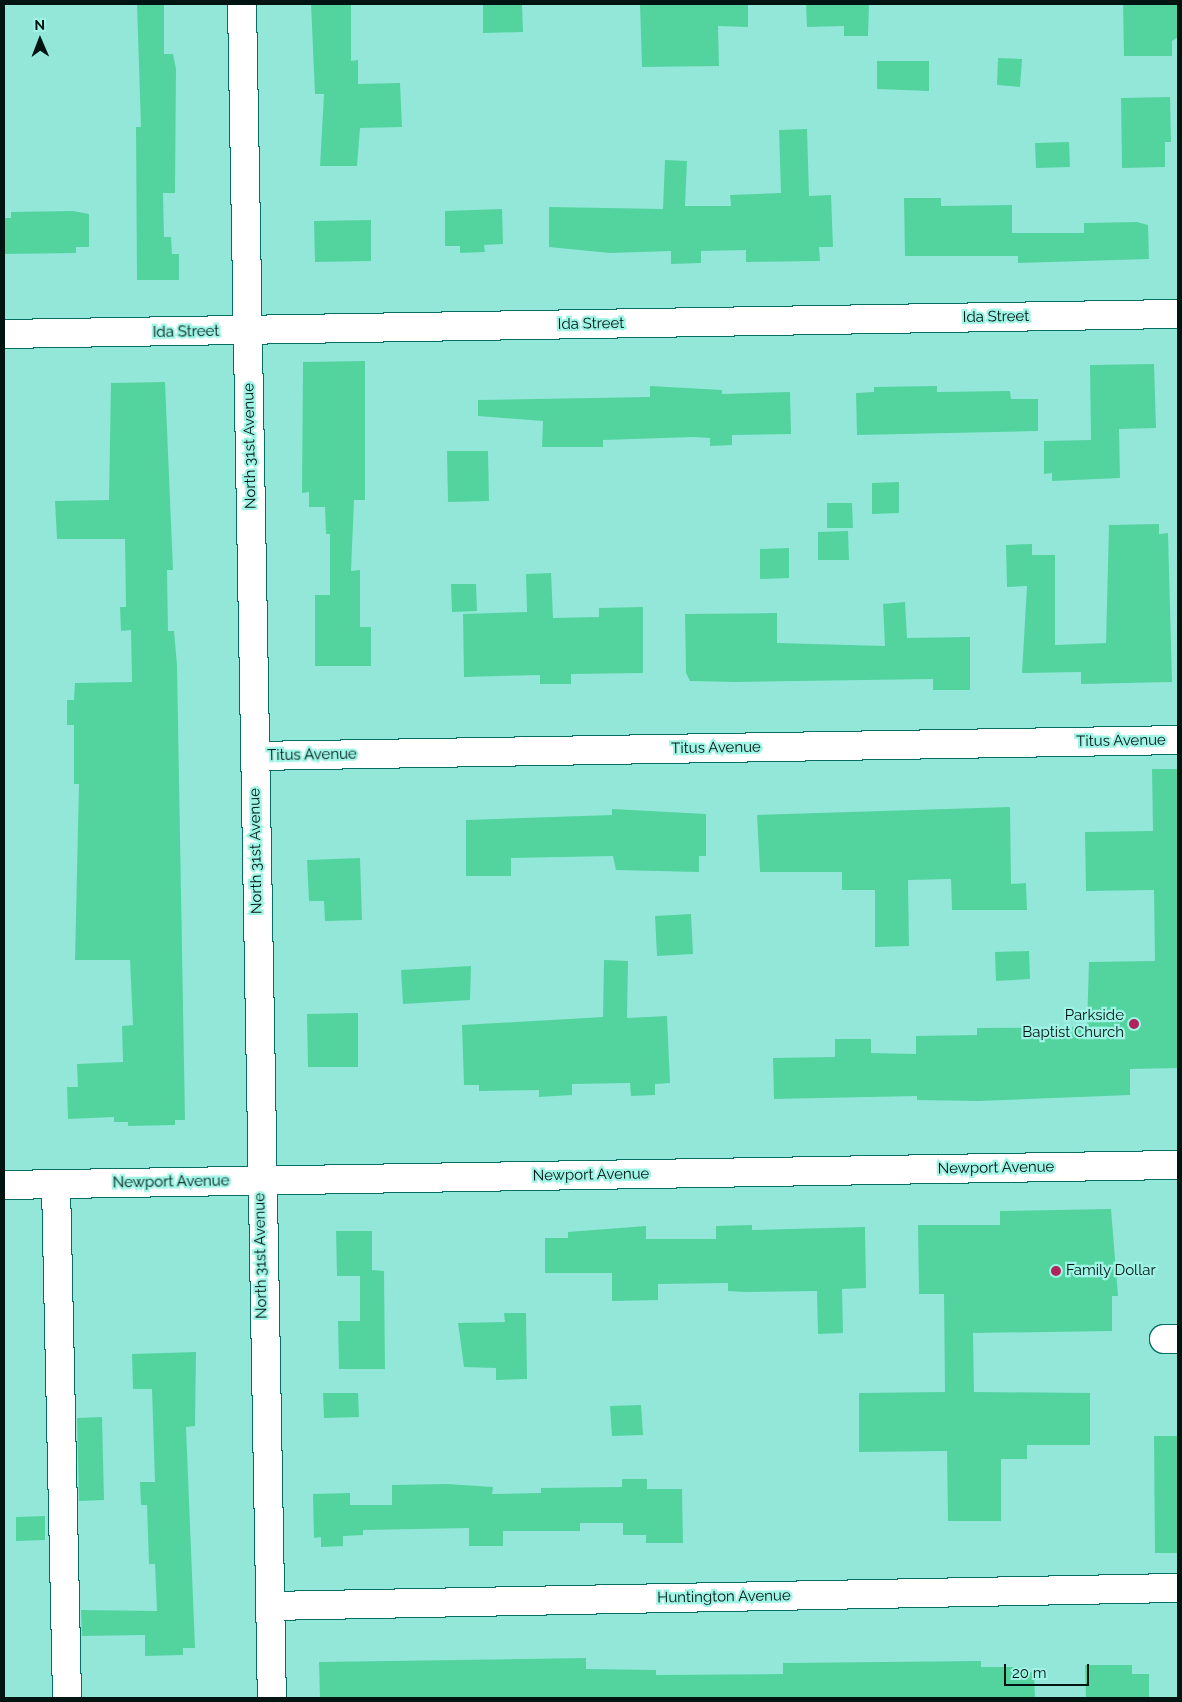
<!DOCTYPE html>
<style>
body{margin:0}
#map{position:relative;width:1182px;height:1702px;overflow:hidden;background:#93e7d9;font-family:Raleway,sans-serif}
div>[style]{position:absolute}
.building>*{inset:0;background:#53d49f}
.roads{filter:drop-shadow(1px 0 #086d63) drop-shadow(-1px 0 #086d63) drop-shadow(0 1px #086d63) drop-shadow(0 -1px #086d63)}
.minor>*{height:28px;margin:-14px;padding:0 14px;transform-origin:14px;border-radius:14px;background:#fff}
.dots>*{width:14px;height:14px;translate:-50% -50%;box-sizing:border-box;border:2px solid #a0f4e6;border-radius:50%}
span{translate:-50% -50%;white-space:nowrap;text-align:center;line-height:1.15;-webkit-text-stroke:4.5px #a0f4e6;paint-order:stroke}
.street-label{font-size:15px;color:#001411}
.poi-label{font-size:15px;color:#001411}
.right{translate:-100% -50%;text-align:right}
.left{translate:0 -50%;text-align:left}
.frame{position:absolute;inset:0;border:5px solid #001411;pointer-events:none}
.north{position:absolute;left:15px;top:15px;width:50px;height:50px;-webkit-text-stroke:4px #a0f4e6;paint-order:stroke;rotate:359deg;font-size:14px;font-weight:700;line-height:20px;text-align:center;color:#001411}
.north::after{content:'';display:block;margin:auto;width:18px;height:22px;background:#001411;clip-path:polygon(50% 0,100% 100%,50% 72%,0 100%)}
.scale{position:absolute;left:1004px;top:1664px;width:85px;height:22px;box-sizing:border-box;border:2px solid #001411;border-top:0;padding-left:6px;font-size:15px;line-height:18px;white-space:nowrap;color:#001411;-webkit-text-stroke:4px #a0f4e6;paint-order:stroke}
</style>
<div id="map">
<div class="building">
<i style="clip-path:polygon(137px 4px,164px 4px,164px 54px,173px 54px,176px 69px,175px 193px,163px 193px,164px 237px,171px 237px,172px 254px,179px 254px,179px 280px,137px 280px,136px 127px,141px 127px)"></i>
<i style="clip-path:polygon(311px 4px,351px 4px,351px 61px,358px 60px,358px 84px,400px 83px,402px 127px,360px 128px,357px 166px,320px 166px,324px 94px,315px 94px)"></i>
<i style="clip-path:polygon(483px 4px,522px 4px,523px 32px,483px 33px)"></i>
<i style="clip-path:polygon(640px 4px,748px 4px,748px 27px,718px 26px,719px 66px,642px 67px)"></i>
<i style="clip-path:polygon(806px 4px,869px 4px,868px 36px,844px 36px,844px 26px,807px 27px)"></i>
<i style="clip-path:polygon(1123px 4px,1178px 4px,1178px 37px,1172px 41px,1172px 56px,1124px 56px)"></i>
<i style="clip-path:polygon(998px 58px,1022px 59px,1020px 87px,997px 85px)"></i>
<i style="clip-path:polygon(877px 61px,929px 61px,929px 91px,877px 89px)"></i>
<i style="clip-path:polygon(1170px 97px,1171px 142px,1165px 142px,1165px 167px,1122px 168px,1121px 98px)"></i>
<i style="clip-path:polygon(807px 129px,809px 196px,831px 195px,833px 247px,819px 247px,820px 261px,746px 262px,746px 250px,701px 251px,701px 263px,671px 264px,671px 251px,610px 253px,549px 247px,549px 207px,663px 209px,665px 160px,687px 161px,685px 206px,731px 206px,730px 195px,781px 193px,779px 130px)"></i>
<i style="clip-path:polygon(1069px 142px,1070px 167px,1036px 168px,1035px 143px)"></i>
<i style="clip-path:polygon(904px 198px,941px 198px,941px 206px,1012px 205px,1012px 233px,1084px 233px,1084px 223px,1137px 222px,1148px 225px,1149px 259px,1018px 263px,1018px 256px,905px 256px)"></i>
<i style="clip-path:polygon(502px 209px,503px 244px,484px 245px,485px 252px,460px 253px,460px 246px,445px 246px,445px 211px)"></i>
<i style="clip-path:polygon(73px 211px,89px 214px,89px 247px,76px 247px,76px 253px,4px 254px,4px 218px,11px 218px,11px 212px)"></i>
<i style="clip-path:polygon(371px 220px,371px 261px,315px 262px,314px 221px)"></i>
<i style="clip-path:polygon(365px 361px,365px 500px,354px 500px,351px 571px,360px 570px,360px 627px,371px 627px,371px 666px,315px 666px,315px 595px,330px 595px,330px 534px,326px 534px,325px 507px,309px 507px,309px 492px,302px 493px,303px 362px)"></i>
<i style="clip-path:polygon(1154px 364px,1156px 428px,1119px 429px,1120px 478px,1052px 481px,1052px 473px,1044px 474px,1044px 441px,1091px 440px,1090px 365px)"></i>
<i style="clip-path:polygon(165px 382px,173px 570px,167px 570px,168px 631px,174px 631px,177px 665px,185px 1120px,175px 1120px,175px 1125px,128px 1126px,128px 1122px,114px 1122px,114px 1117px,68px 1119px,67px 1087px,78px 1087px,77px 1064px,123px 1062px,122px 1026px,133px 1025px,130px 960px,75px 960px,79px 784px,74px 784px,74px 725px,67px 725px,67px 700px,74px 700px,75px 683px,132px 682px,131px 630px,121px 631px,120px 607px,126px 607px,125px 539px,57px 539px,55px 501px,109px 500px,111px 383px)"></i>
<i style="clip-path:polygon(650px 386px,722px 390px,722px 394px,790px 392px,791px 434px,732px 435px,732px 445px,710px 446px,710px 438px,694px 437px,603px 440px,603px 447px,542px 447px,543px 421px,478px 416px,478px 400px,650px 397px)"></i>
<i style="clip-path:polygon(937px 386px,937px 392px,1010px 391px,1011px 399px,1038px 399px,1038px 431px,857px 435px,856px 393px,874px 392px,874px 387px)"></i>
<i style="clip-path:polygon(447px 451px,488px 451px,489px 501px,448px 502px)"></i>
<i style="clip-path:polygon(899px 482px,899px 513px,872px 514px,872px 483px)"></i>
<i style="clip-path:polygon(827px 503px,852px 503px,853px 528px,827px 528px)"></i>
<i style="clip-path:polygon(1159px 524px,1159px 534px,1168px 533px,1172px 682px,1081px 684px,1081px 672px,1022px 673px,1027px 586px,1007px 587px,1006px 545px,1032px 544px,1032px 555px,1055px 555px,1055px 645px,1106px 643px,1109px 525px)"></i>
<i style="clip-path:polygon(848px 531px,849px 560px,818px 560px,818px 532px)"></i>
<i style="clip-path:polygon(789px 548px,789px 578px,760px 579px,760px 549px)"></i>
<i style="clip-path:polygon(551px 573px,553px 618px,599px 617px,599px 608px,643px 607px,643px 673px,571px 674px,571px 684px,540px 684px,540px 675px,464px 677px,463px 614px,527px 612px,526px 574px)"></i>
<i style="clip-path:polygon(451px 584px,476px 584px,477px 611px,452px 612px)"></i>
<i style="clip-path:polygon(905px 602px,907px 638px,970px 637px,970px 690px,933px 690px,933px 679px,735px 682px,690px 681px,686px 673px,685px 614px,777px 613px,777px 643px,885px 646px,883px 604px)"></i>
<i style="clip-path:polygon(1152px 769px,1178px 769px,1178px 1068px,1130px 1069px,1130px 1095px,978px 1101px,917px 1100px,917px 1096px,774px 1099px,773px 1058px,835px 1057px,835px 1039px,871px 1039px,871px 1053px,916px 1054px,916px 1036px,977px 1035px,977px 1028px,1087px 1027px,1089px 962px,1155px 961px,1154px 890px,1086px 891px,1085px 832px,1153px 831px)"></i>
<i style="clip-path:polygon(1010px 807px,1011px 884px,1026px 883px,1027px 910px,952px 910px,951px 879px,908px 880px,909px 946px,875px 947px,875px 890px,842px 890px,842px 872px,760px 872px,757px 815px)"></i>
<i style="clip-path:polygon(612px 809px,706px 814px,706px 856px,699px 856px,699px 872px,616px 870px,613px 856px,511px 858px,511px 876px,466px 876px,466px 820px,612px 815px)"></i>
<i style="clip-path:polygon(360px 858px,362px 920px,325px 921px,324px 901px,309px 901px,307px 860px)"></i>
<i style="clip-path:polygon(691px 914px,693px 954px,657px 956px,655px 916px)"></i>
<i style="clip-path:polygon(1029px 951px,1030px 979px,996px 981px,995px 952px)"></i>
<i style="clip-path:polygon(604px 960px,628px 961px,627px 1018px,667px 1016px,670px 1083px,655px 1084px,655px 1095px,631px 1096px,630px 1083px,572px 1084px,572px 1095px,539px 1097px,539px 1090px,479px 1091px,479px 1085px,464px 1085px,462px 1025px,603px 1017px)"></i>
<i style="clip-path:polygon(471px 966px,470px 1000px,403px 1004px,401px 970px)"></i>
<i style="clip-path:polygon(358px 1013px,358px 1067px,308px 1067px,307px 1014px)"></i>
<i style="clip-path:polygon(1111px 1209px,1118px 1296px,1112px 1296px,1112px 1331px,973px 1333px,974px 1392px,1090px 1393px,1090px 1445px,1027px 1445px,1027px 1459px,1001px 1459px,1001px 1521px,948px 1521px,947px 1451px,859px 1452px,859px 1393px,945px 1392px,944px 1294px,919px 1294px,918px 1225px,1000px 1225px,1000px 1211px)"></i>
<i style="clip-path:polygon(752px 1225px,752px 1230px,865px 1227px,866px 1288px,842px 1289px,843px 1333px,818px 1334px,817px 1291px,745px 1292px,728px 1291px,728px 1283px,658px 1284px,658px 1300px,612px 1301px,612px 1273px,545px 1273px,545px 1238px,568px 1238px,568px 1232px,646px 1226px,646px 1239px,716px 1239px,716px 1226px)"></i>
<i style="clip-path:polygon(336px 1231px,372px 1231px,372px 1270px,384px 1271px,385px 1369px,339px 1369px,338px 1321px,360px 1321px,360px 1276px,337px 1276px)"></i>
<i style="clip-path:polygon(504px 1313px,526px 1313px,527px 1379px,496px 1380px,496px 1368px,464px 1367px,458px 1323px,505px 1322px)"></i>
<i style="clip-path:polygon(196px 1352px,195px 1426px,186px 1427px,195px 1648px,183px 1648px,183px 1655px,145px 1656px,145px 1635px,82px 1636px,81px 1610px,157px 1611px,155px 1564px,149px 1564px,147px 1505px,141px 1505px,140px 1482px,155px 1482px,152px 1389px,133px 1389px,132px 1354px)"></i>
<i style="clip-path:polygon(323px 1393px,358px 1393px,359px 1417px,324px 1418px)"></i>
<i style="clip-path:polygon(641px 1405px,643px 1435px,612px 1436px,610px 1406px)"></i>
<i style="clip-path:polygon(102px 1417px,104px 1500px,79px 1501px,77px 1418px)"></i>
<i style="clip-path:polygon(1154px 1436px,1178px 1436px,1178px 1553px,1155px 1553px)"></i>
<i style="clip-path:polygon(622px 1479px,647px 1479px,647px 1489px,682px 1489px,683px 1543px,646px 1543px,646px 1535px,623px 1535px,623px 1523px,580px 1523px,580px 1531px,503px 1531px,503px 1546px,469px 1546px,469px 1528px,363px 1530px,363px 1535px,343px 1536px,343px 1546px,321px 1547px,321px 1537px,314px 1538px,313px 1494px,350px 1493px,350px 1505px,392px 1505px,392px 1485px,447px 1484px,493px 1487px,492px 1494px,541px 1493px,541px 1488px,622px 1487px)"></i>
<i style="clip-path:polygon(45px 1516px,45px 1540px,16px 1541px,16px 1517px)"></i>
<i style="clip-path:polygon(586px 1658px,586px 1669px,656px 1670px,656px 1675px,783px 1674px,783px 1663px,981px 1661px,981px 1667px,1019px 1667px,1019px 1672px,1034px 1672px,1035px 1698px,320px 1698px,319px 1662px)"></i>
<i style="clip-path:polygon(1085px 1665px,1132px 1665px,1132px 1674px,1149px 1674px,1149px 1698px,1086px 1698px)"></i>
</div>
<div class="roads">
<div class="minor">
<i style="left:242px;top:4px;width:1694px;rotate:88.99deg"></i>
<i style="left:4px;top:334px;width:1174px;rotate:-0.98deg"></i>
<i style="left:255px;top:756px;width:923px;rotate:-0.99deg"></i>
<i style="left:4px;top:1185px;width:1174px;rotate:-0.98deg"></i>
<i style="left:56px;top:1185px;width:513px;rotate:88.77deg"></i>
<i style="left:1164px;top:1339px;width:14px"></i>
<i style="left:270px;top:1606px;width:908px;rotate:-1.14deg"></i>
</div>
</div>
<div class="dots">
<i style="left:1134px;top:1024px;background:#b0235b"></i>
<i style="left:1056px;top:1271px;background:#b0235b"></i>
</div>
<div class="street-label">
<span style="left:996px;top:317px;rotate:-1deg">Ida Street</span>
<span style="left:591px;top:324px;rotate:-1deg">Ida Street</span>
<span style="left:186px;top:332px;rotate:-1deg">Ida Street</span>
<span style="left:250px;top:446px;rotate:-91deg">North 31st Avenue</span>
<span style="left:1121px;top:741px;rotate:-1deg">Titus Avenue</span>
<span style="left:716px;top:748px;rotate:-1deg">Titus Avenue</span>
<span style="left:312px;top:755px;rotate:-1deg">Titus Avenue</span>
<span style="left:256px;top:851px;rotate:-91deg">North 31st Avenue</span>
<span style="left:996px;top:1168px;rotate:-1deg">Newport Avenue</span>
<span style="left:591px;top:1175px;rotate:-1deg">Newport Avenue</span>
<span style="left:171px;top:1182px;rotate:-1deg">Newport Avenue</span>
<span style="left:261px;top:1256px;rotate:-91deg">North 31st Avenue</span>
<span style="left:724px;top:1597px;rotate:-1deg">Huntington Avenue</span>
</div>
<div class="poi-label">
<span class="right" style="left:1124px;top:1024px">Parkside<br>Baptist Church</span>
<span class="left" style="left:1066px;top:1271px">Family Dollar</span>
</div>
<div class="frame"></div>
<div class="north">N</div>
<div class="scale">20 m</div>
</div>
